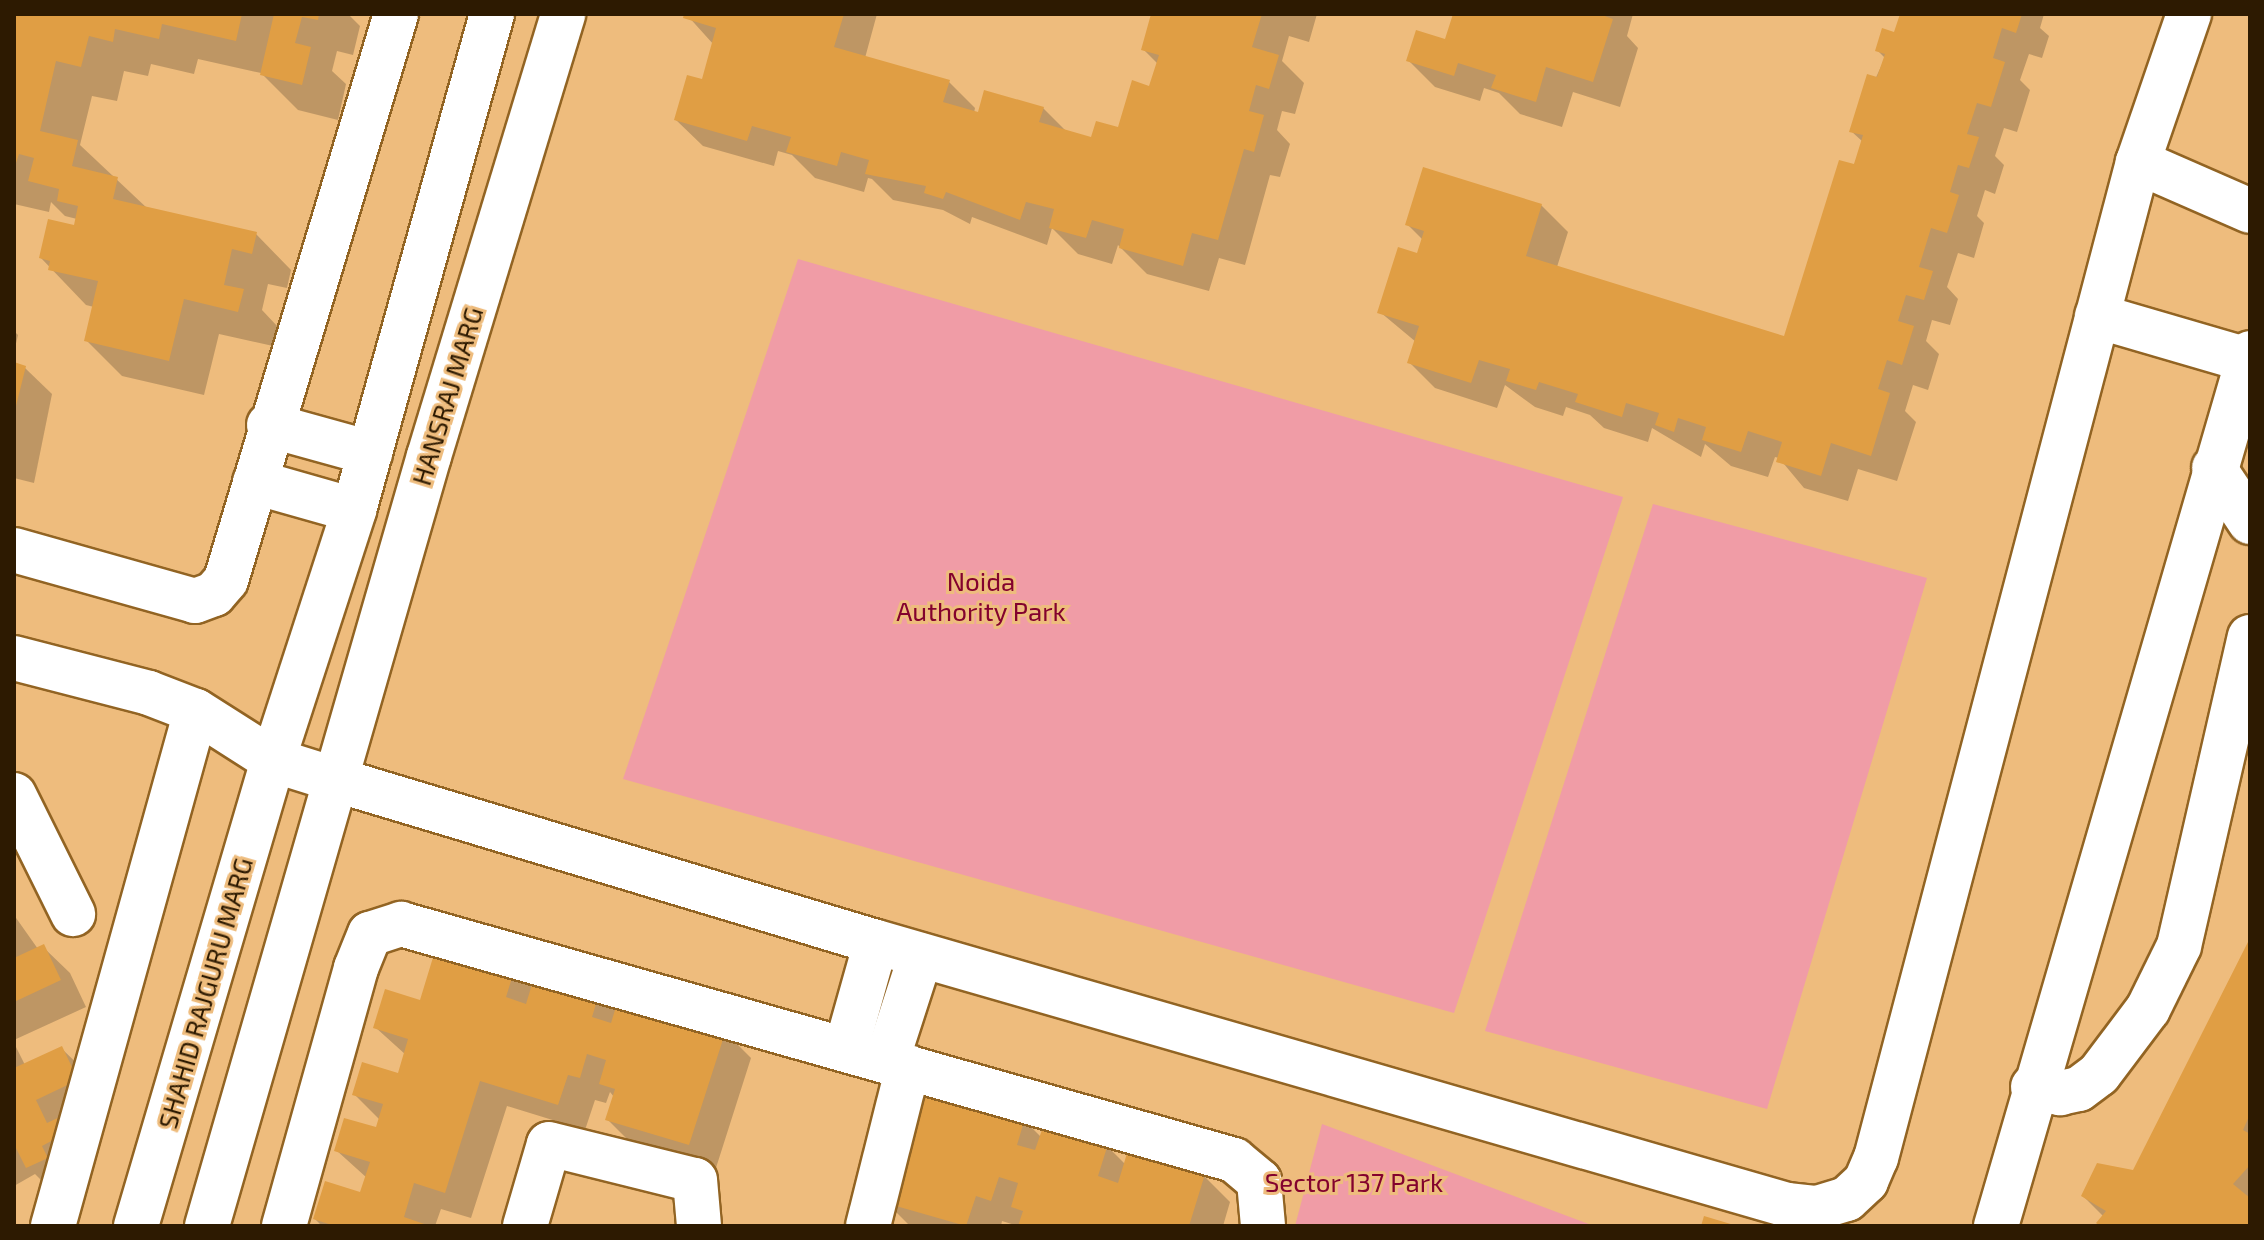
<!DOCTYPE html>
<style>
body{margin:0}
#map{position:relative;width:2264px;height:1240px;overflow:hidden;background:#eebc7d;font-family:"Exo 2",sans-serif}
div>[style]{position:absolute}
.green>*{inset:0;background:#f09ca6}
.shadow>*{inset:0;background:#0003}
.building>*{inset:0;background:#e09e44}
.roads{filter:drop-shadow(2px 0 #926423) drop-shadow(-2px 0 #926423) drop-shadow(0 2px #926423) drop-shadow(0 -2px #926423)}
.street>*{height:44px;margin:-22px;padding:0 22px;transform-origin:22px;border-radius:22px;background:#fff}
span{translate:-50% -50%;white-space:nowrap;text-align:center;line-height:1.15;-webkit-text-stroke:6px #eebc7d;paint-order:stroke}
.street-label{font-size:26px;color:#2d1a01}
.park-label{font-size:26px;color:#83022e}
.frame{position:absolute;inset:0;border:16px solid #2d1a01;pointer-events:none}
</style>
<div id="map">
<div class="green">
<i style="clip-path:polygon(798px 259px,1623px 497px,1454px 1013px,623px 779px)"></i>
<i style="clip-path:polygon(1653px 504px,1927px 578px,1767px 1109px,1485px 1031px)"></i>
<i style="clip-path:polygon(1322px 1124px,1594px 1226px,1295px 1226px)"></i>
</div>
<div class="shadow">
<i style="clip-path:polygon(14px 14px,348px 14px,360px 26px,353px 55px,337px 51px,332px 71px,346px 84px,338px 120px,298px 110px,261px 73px,198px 59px,194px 74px,151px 64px,148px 76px,124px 71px,117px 101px,92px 96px,80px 145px,148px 209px,256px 234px,291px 270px,287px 288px,268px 284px,262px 310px,278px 327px,273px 346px,219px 334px,204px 395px,122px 376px,86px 340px,94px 307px,86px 305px,41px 258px,75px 227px,77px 219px,65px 216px,51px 202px,49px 212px,14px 204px)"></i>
<i style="clip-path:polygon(686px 14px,877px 14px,865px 58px,949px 82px,975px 108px,974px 113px,1043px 108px,1067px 132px,1093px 139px,1119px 130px,1151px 88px,1158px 64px,1143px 49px,1153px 14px,1317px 14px,1309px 42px,1289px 36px,1282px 61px,1304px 83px,1295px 114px,1282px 111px,1277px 130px,1290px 144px,1280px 177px,1270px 175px,1245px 265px,1219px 258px,1209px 291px,1147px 274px,1118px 245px,1112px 264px,1078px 254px,1052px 228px,1047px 245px,972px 217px,970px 224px,943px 210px,893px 200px,872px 179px,868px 178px,864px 192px,815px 178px,792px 155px,778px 151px,774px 166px,703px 146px,676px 120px,703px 81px,714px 45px)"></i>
<i style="clip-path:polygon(1455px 14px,1633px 14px,1627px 36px,1638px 48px,1620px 107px,1573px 92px,1562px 127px,1520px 114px,1499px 93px,1484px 88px,1480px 101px,1435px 87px,1409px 61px,1447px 42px)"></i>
<i style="clip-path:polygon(1903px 14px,2044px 14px,2040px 28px,2049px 36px,2042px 58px,2029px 54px,2020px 80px,2030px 90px,2017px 132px,2004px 128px,1995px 156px,2004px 165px,1995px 194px,1985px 190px,1977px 216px,1984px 223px,1974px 258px,1958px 253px,1947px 287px,1958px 299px,1950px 325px,1932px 320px,1926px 341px,1939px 354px,1928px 390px,1913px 385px,1905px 411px,1916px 422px,1897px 481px,1858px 469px,1848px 501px,1804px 488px,1779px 458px,1775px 457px,1768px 477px,1731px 466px,1705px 444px,1701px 457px,1652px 428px,1648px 442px,1604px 428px,1590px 415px,1566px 407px,1563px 416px,1535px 407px,1505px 385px,1497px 408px,1435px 388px,1409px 362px,1416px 342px,1380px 312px,1418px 256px,1423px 240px,1407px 224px,1541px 205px,1568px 232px,1557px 267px,1786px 338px,1863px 142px,1851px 131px,1885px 58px,1877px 50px,1896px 35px)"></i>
<i style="clip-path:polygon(14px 331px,18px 335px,14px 352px)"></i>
<i style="clip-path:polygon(14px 364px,25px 368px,52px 394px,34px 483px,14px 478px)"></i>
<i style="clip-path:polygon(14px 915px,38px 949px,43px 947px,70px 973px,86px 1007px,14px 1040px)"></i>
<i style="clip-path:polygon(2250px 942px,2250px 1226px,2102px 1226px,2104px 1217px,2083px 1196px,2134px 1172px)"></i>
<i style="clip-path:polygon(515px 967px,533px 985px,599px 993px,617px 1011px,725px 1032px,751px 1058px,715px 1171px,634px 1146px,607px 1119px,614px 1097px,610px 1092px,606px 1103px,595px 1100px,585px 1130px,507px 1106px,471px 1218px,441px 1209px,435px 1226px,322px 1226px,315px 1219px,362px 1195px,367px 1178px,336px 1150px,377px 1130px,380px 1120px,354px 1094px,399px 1075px,406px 1055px,375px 1027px)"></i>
<i style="clip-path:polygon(14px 1043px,25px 1065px,61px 1048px,88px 1074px,54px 1193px,35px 1174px,14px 1186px)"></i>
<i style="clip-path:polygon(1024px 1120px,1042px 1138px,1107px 1146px,1126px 1165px,1204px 1176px,1230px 1202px,1223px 1226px,1018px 1226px,1002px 1221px,1001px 1226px,910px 1226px,885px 1201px)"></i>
</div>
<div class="building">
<i style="clip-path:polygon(14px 14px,242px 14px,236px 41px,162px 24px,159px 39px,115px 29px,113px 42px,89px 36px,81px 67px,56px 61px,40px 131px,78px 140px,72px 166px,118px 177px,113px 199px,257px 232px,252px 254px,232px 249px,224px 285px,244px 289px,238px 312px,184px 299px,169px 361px,84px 341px,98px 281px,48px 270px,50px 261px,39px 258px,48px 219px,74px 225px,78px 206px,57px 201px,59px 189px,28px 181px,34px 158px,19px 154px,14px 169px)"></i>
<i style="clip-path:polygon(274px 14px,319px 14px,318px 20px,302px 17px,295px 43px,311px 47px,302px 85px,260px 75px)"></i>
<i style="clip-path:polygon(684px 14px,844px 14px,834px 47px,950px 80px,943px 102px,978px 112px,984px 90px,1044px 107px,1039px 122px,1091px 137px,1096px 121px,1118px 127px,1132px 80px,1149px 86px,1159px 55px,1141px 50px,1151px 14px,1262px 14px,1252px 47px,1279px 55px,1269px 89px,1256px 85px,1249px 111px,1264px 115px,1254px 152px,1244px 149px,1218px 240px,1192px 233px,1183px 266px,1119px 248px,1124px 229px,1092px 220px,1086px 238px,1049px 228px,1054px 209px,1026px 202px,1020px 220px,946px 192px,943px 199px,924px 193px,926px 186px,865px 174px,869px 160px,841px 152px,837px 166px,786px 152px,791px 137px,752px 126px,747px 141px,674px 120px,687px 75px,702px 79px,716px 28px,683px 18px)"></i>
<i style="clip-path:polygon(1453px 14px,1599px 14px,1613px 19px,1593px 82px,1546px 67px,1536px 102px,1491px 88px,1496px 75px,1458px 63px,1454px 76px,1406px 61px,1416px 30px,1445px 39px)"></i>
<i style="clip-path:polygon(1900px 14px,2022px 14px,2016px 33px,2002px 28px,1993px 58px,2005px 62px,1991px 107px,1977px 103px,1967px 134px,1979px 137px,1969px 168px,1958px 165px,1950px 192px,1959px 195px,1947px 233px,1931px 228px,1919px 267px,1933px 271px,1924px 300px,1906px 295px,1898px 321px,1914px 326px,1902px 365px,1887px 360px,1878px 389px,1890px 393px,1871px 456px,1831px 443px,1821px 476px,1776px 462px,1782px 442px,1748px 431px,1741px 452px,1702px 440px,1706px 427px,1678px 418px,1674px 432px,1655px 425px,1659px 413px,1626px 403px,1622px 417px,1575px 402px,1578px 394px,1539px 382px,1536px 390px,1506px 381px,1510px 369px,1479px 360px,1471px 383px,1407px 363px,1419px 326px,1377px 313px,1398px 247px,1417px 253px,1424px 231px,1405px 225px,1423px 167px,1542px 204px,1526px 256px,1784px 336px,1839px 160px,1854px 164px,1863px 135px,1849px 132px,1867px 74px,1877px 77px,1885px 54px,1875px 51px,1882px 28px,1894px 32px)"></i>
<i style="clip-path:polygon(14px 362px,26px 366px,15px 410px,14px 410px)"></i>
<i style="clip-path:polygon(2250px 938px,2250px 1114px,2243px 1130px,2250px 1134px,2250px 1165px,2233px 1184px,2250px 1198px,2250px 1226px,2100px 1226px,2096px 1223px,2106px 1211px,2081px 1196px,2097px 1163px,2133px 1170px)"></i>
<i style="clip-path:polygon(438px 941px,516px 965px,506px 997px,526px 1004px,536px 971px,600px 991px,592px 1017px,611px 1023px,619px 997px,726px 1030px,689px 1145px,605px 1120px,615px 1089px,599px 1084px,606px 1060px,587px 1054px,580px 1078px,568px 1075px,558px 1105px,480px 1081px,445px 1193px,414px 1183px,404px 1217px,430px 1226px,335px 1226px,313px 1219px,325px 1181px,360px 1192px,370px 1162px,334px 1151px,344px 1118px,376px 1127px,383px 1104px,352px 1095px,362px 1062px,398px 1073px,408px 1039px,373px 1028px,385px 989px,420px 1000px)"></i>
<i style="clip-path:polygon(44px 944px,61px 980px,14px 1002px,14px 958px)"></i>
<i style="clip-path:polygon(62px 1046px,78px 1080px,36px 1100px,47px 1123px,66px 1114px,68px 1132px,42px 1146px,48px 1158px,26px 1168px,14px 1144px,14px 1068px)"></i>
<i style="clip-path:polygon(918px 1085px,1025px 1118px,1017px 1145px,1035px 1150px,1044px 1124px,1108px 1144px,1098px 1176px,1118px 1183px,1128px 1150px,1205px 1174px,1189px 1226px,1018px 1226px,1023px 1211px,1011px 1207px,1018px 1183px,999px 1177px,991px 1201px,976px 1196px,966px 1226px,882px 1202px)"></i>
<i style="clip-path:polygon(1704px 1216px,1734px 1225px,1734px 1226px,1701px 1226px)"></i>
</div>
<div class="roads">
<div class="street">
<i style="left:2138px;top:162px;width:122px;rotate:23.6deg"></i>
<i style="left:2097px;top:316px;width:156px;rotate:16.3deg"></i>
<i style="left:269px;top:425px;width:105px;rotate:15.5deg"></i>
<i style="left:2214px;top:468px;width:65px;rotate:56.3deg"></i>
<i style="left:255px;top:482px;width:103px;rotate:15.8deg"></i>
<i style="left:14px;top:550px;width:188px;rotate:15.7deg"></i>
<i style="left:195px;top:601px;width:20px;rotate:-20deg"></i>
<i style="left:214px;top:594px;width:18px;rotate:-49deg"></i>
<i style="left:226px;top:580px;width:591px;rotate:-73.28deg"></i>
<i style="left:14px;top:658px;width:139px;rotate:14.5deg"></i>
<i style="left:149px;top:693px;width:50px;rotate:21deg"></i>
<i style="left:196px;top:711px;width:91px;rotate:32.5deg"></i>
<i style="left:273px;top:760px;width:67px;rotate:17.4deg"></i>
<i style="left:337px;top:780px;width:563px;rotate:16.73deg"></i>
<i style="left:876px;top:942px;width:948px;rotate:16.1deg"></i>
<i style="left:1787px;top:1205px;width:30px;rotate:6deg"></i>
<i style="left:1817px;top:1208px;width:31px;rotate:-17deg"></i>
<i style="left:1847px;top:1199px;width:26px;rotate:-43deg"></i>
<i style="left:1866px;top:1181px;width:25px;rotate:-67deg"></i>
<i style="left:1876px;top:1158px;width:1030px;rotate:-75.26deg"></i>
<i style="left:2138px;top:162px;width:157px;rotate:-71deg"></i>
<i style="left:14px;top:795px;width:133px;rotate:63.6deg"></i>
<i style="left:846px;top:1049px;width:111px;rotate:-74.3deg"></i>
<i style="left:887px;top:1060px;width:110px;rotate:-72.1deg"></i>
<i style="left:2033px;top:1087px;width:28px;rotate:13deg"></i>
<i style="left:2060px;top:1093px;width:19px;rotate:-12deg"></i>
<i style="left:2079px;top:1089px;width:25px;rotate:-37deg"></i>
<i style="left:2099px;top:1074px;width:81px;rotate:-53deg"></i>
<i style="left:2148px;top:1009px;width:70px;rotate:-63.8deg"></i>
<i style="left:2179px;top:946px;width:317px;rotate:-77.1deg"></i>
<i style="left:53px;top:1226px;width:534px;rotate:-74.48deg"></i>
<i style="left:136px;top:1226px;width:486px;rotate:-73.6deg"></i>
<i style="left:273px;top:760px;width:263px;rotate:-72deg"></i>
<i style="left:354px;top:510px;width:515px;rotate:-74.45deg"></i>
<i style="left:207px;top:1226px;width:801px;rotate:-73.92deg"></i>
<i style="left:429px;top:456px;width:462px;rotate:-73.1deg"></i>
<i style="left:284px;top:1226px;width:268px;rotate:-74.4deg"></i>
<i style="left:356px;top:968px;width:37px;rotate:-68deg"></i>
<i style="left:370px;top:934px;width:33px;rotate:-18deg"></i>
<i style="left:401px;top:924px;width:866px;rotate:15.82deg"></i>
<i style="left:1234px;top:1160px;width:33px;rotate:40deg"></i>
<i style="left:1259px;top:1181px;width:45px;rotate:84.9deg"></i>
<i style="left:525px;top:1226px;width:85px;rotate:-73.7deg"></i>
<i style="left:549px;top:1144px;width:150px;rotate:13.9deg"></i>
<i style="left:695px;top:1180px;width:46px;rotate:85deg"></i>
<i style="left:868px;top:1226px;width:164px;rotate:-75.9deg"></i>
<i style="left:1996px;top:1226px;width:909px;rotate:-73.78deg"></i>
</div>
</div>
<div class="street-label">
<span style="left:447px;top:396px;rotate:-73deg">HANSRAJ MARG</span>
<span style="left:205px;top:993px;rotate:-74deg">SHAHID RAJGURU MARG</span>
</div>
<div class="park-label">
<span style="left:981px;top:596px">Noida<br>Authority Park</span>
<span style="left:1354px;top:1182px">Sector 137 Park</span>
</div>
<div class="frame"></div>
</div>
